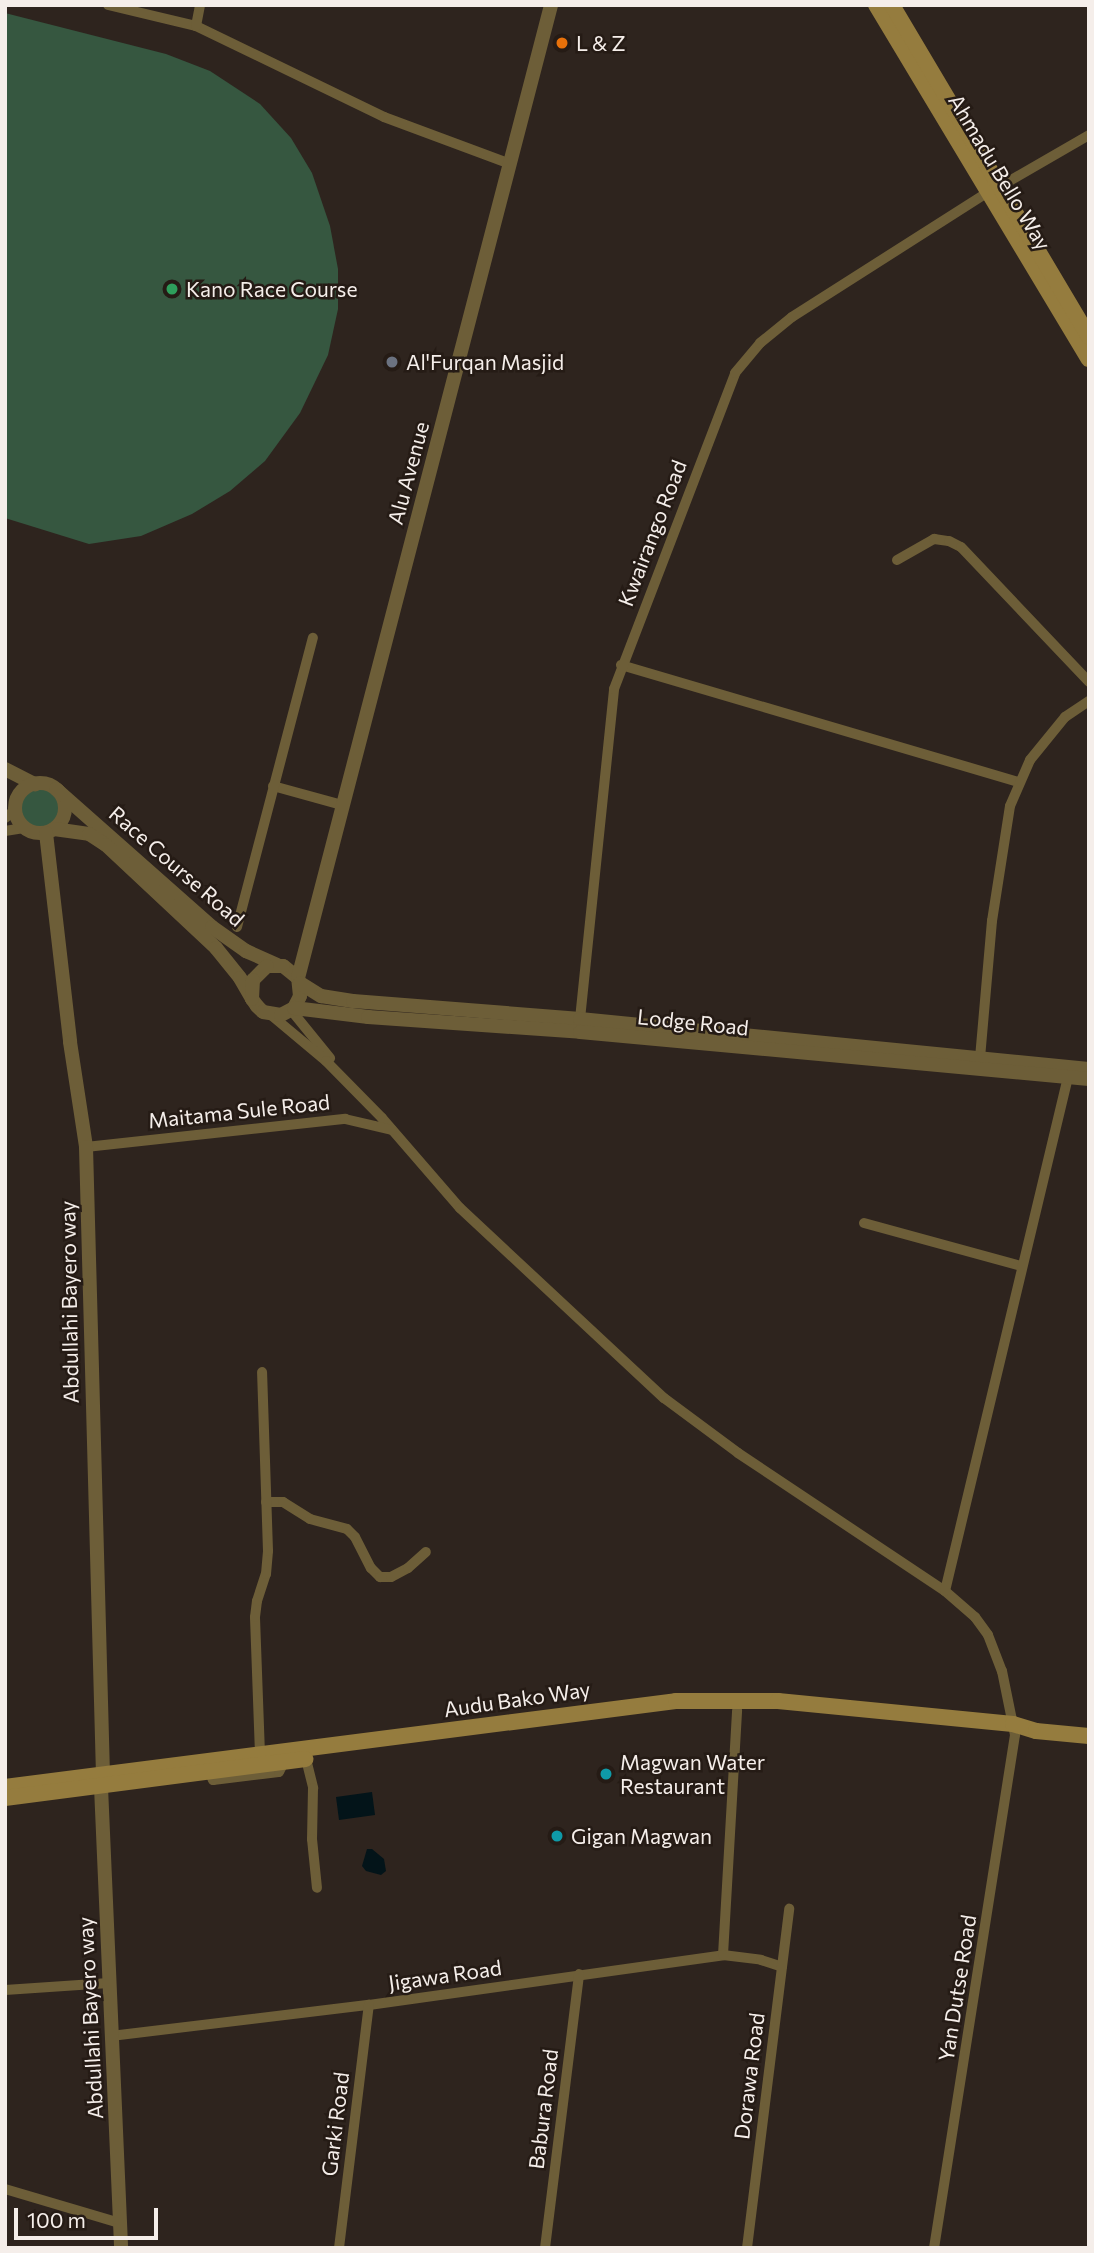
<!DOCTYPE html>
<style>
body{margin:0}
#map{position:relative;width:1094px;height:2253px;overflow:hidden;background:#2e241e;font-family:Commissioner,sans-serif}
div>[style]{position:absolute}
.green>*{inset:0;background:#365740}
.round{border-radius:50%}
.water>*{inset:0;background:#031419}
.minor>*{height:10px;margin:-5px;padding:0 5px;transform-origin:5px;border-radius:5px;background:#6d5e38}
.tertiary>*{height:14px;margin:-7px;padding:0 7px;transform-origin:7px;border-radius:7px;background:#6d5e38}
.tertiary>.ring{margin:-7px;padding:0;box-sizing:content-box;background:none;border:14px solid #6d5e38;border-radius:50%}
.secondary>*{height:16px;margin:-8px;padding:0 8px;transform-origin:8px;border-radius:8px;background:#957c3e}
.dots>*{width:19px;height:19px;translate:-50% -50%;box-sizing:border-box;border:4px solid #251b15;border-radius:50%}
span{translate:-50% -50%;white-space:nowrap;text-align:center;line-height:1.15;-webkit-text-stroke:5px #251b15;paint-order:stroke}
.poi-label{font-size:21px;color:#f5eeea}
.left{translate:0 -50%;text-align:left}
.street-label{font-size:21px;color:#f5eeea}
.frame{position:absolute;inset:0;border:7px solid #f5eeea;pointer-events:none}
.scale{position:absolute;left:14px;top:2208px;width:144px;height:32px;box-sizing:border-box;border:4px solid #f5eeea;border-top:0;padding-left:9px;font-size:21px;line-height:24px;white-space:nowrap;color:#f5eeea;-webkit-text-stroke:5px #251b15;paint-order:stroke}
</style>
<div id="map">
<div class="green">
<i style="clip-path:polygon(5px 13px,166px 54px,210px 71px,260px 104px,291px 138px,312px 173px,330px 226px,338px 269px,338px 309px,328px 355px,300px 413px,265px 461px,230px 491px,192px 514px,141px 536px,89px 544px,5px 518px)"></i>
<i class="round" style="left:21px;top:789px;width:38px;height:38px"></i>
</div>
<div class="water">
<i style="clip-path:polygon(372px 1792px,375px 1815px,339px 1820px,336px 1797px)"></i>
<i style="clip-path:polygon(367px 1849px,372px 1849px,384px 1859px,386px 1871px,381px 1875px,366px 1871px,362px 1866px)"></i>
</div>
<div class="minor">
<i style="left:108px;top:5px;width:90px;rotate:13.4deg"></i>
<i style="left:196px;top:26px;width:209px;rotate:25.8deg"></i>
<i style="left:384px;top:117px;width:132px;rotate:20.4deg"></i>
<i style="left:196px;top:26px;width:21px;rotate:-79deg"></i>
<i style="left:999px;top:187px;width:104px;rotate:-30deg"></i>
<i style="left:897px;top:560px;width:43px;rotate:-29.6deg"></i>
<i style="left:934px;top:539px;width:15px;rotate:8deg"></i>
<i style="left:949px;top:541px;width:13px;rotate:27deg"></i>
<i style="left:961px;top:547px;width:186px;rotate:46.5deg"></i>
<i style="left:621px;top:665px;width:414px;rotate:16.4deg"></i>
<i style="left:273px;top:786px;width:72px;rotate:15.4deg"></i>
<i style="left:5px;top:818px;width:13px;rotate:-39deg"></i>
<i style="left:5px;top:831px;width:19px;rotate:-9deg"></i>
<i style="left:237px;top:927px;width:299px;rotate:-75.3deg"></i>
<i style="left:291px;top:1010px;width:62px;rotate:50.9deg"></i>
<i style="left:271px;top:1015px;width:72px;rotate:39.9deg"></i>
<i style="left:326px;top:1061px;width:80px;rotate:45.5deg"></i>
<i style="left:382px;top:1118px;width:119px;rotate:49.1deg"></i>
<i style="left:460px;top:1208px;width:279px;rotate:43deg"></i>
<i style="left:664px;top:1398px;width:92px;rotate:36.6deg"></i>
<i style="left:738px;top:1453px;width:249px;rotate:33.7deg"></i>
<i style="left:945px;top:1591px;width:40px;rotate:41deg"></i>
<i style="left:975px;top:1617px;width:22px;rotate:54deg"></i>
<i style="left:988px;top:1635px;width:39px;rotate:69deg"></i>
<i style="left:1002px;top:1671px;width:65px;rotate:78.5deg"></i>
<i style="left:1015px;top:1735px;width:519px;rotate:98.97deg"></i>
<i style="left:580px;top:1019px;width:332px;rotate:-84.1deg"></i>
<i style="left:614px;top:689px;width:338px;rotate:-69deg"></i>
<i style="left:735px;top:373px;width:39px;rotate:-50deg"></i>
<i style="left:760px;top:343px;width:41px;rotate:-39.1deg"></i>
<i style="left:792px;top:317px;width:231px;rotate:-32.5deg"></i>
<i style="left:980px;top:1058px;width:138px;rotate:-85deg"></i>
<i style="left:992px;top:921px;width:116px;rotate:-81.1deg"></i>
<i style="left:1010px;top:806px;width:50px;rotate:-66.5deg"></i>
<i style="left:1030px;top:760px;width:55px;rotate:-50.9deg"></i>
<i style="left:1065px;top:717px;width:29px;rotate:-34deg"></i>
<i style="left:86px;top:1147px;width:261px;rotate:-6.2deg"></i>
<i style="left:345px;top:1119px;width:48px;rotate:13.2deg"></i>
<i style="left:864px;top:1223px;width:163px;rotate:15.3deg"></i>
<i style="left:266px;top:1502px;width:17px"></i>
<i style="left:283px;top:1502px;width:32px;rotate:32deg"></i>
<i style="left:310px;top:1519px;width:38px;rotate:15deg"></i>
<i style="left:347px;top:1529px;width:11px;rotate:45deg"></i>
<i style="left:355px;top:1537px;width:35px;rotate:63deg"></i>
<i style="left:371px;top:1568px;width:13px;rotate:45deg"></i>
<i style="left:380px;top:1577px;width:11px"></i>
<i style="left:391px;top:1577px;width:19px;rotate:-28deg"></i>
<i style="left:408px;top:1568px;width:24px;rotate:-42deg"></i>
<i style="left:945px;top:1591px;width:529px;rotate:-76.54deg"></i>
<i style="left:260px;top:1754px;width:137px;rotate:-92.1deg"></i>
<i style="left:255px;top:1617px;width:16px;rotate:-83deg"></i>
<i style="left:257px;top:1601px;width:28px;rotate:-72deg"></i>
<i style="left:266px;top:1574px;width:23px;rotate:-85deg"></i>
<i style="left:268px;top:1551px;width:179px;rotate:-91.9deg"></i>
<i style="left:306px;top:1759px;width:30px;rotate:76deg"></i>
<i style="left:313px;top:1788px;width:51px;rotate:91.1deg"></i>
<i style="left:312px;top:1839px;width:49px;rotate:84.2deg"></i>
<i style="left:209px;top:1772px;width:9px;rotate:63deg"></i>
<i style="left:213px;top:1780px;width:66px;rotate:-6.9deg"></i>
<i style="left:279px;top:1772px;width:11px;rotate:-63deg"></i>
<i style="left:723px;top:1955px;width:245px;rotate:-86.7deg"></i>
<i style="left:5px;top:1990px;width:104px;rotate:-3.9deg"></i>
<i style="left:111px;top:2036px;width:260px;rotate:-6.9deg"></i>
<i style="left:369px;top:2005px;width:358px;rotate:-8deg"></i>
<i style="left:723px;top:1955px;width:38px;rotate:7deg"></i>
<i style="left:761px;top:1960px;width:22px;rotate:18deg"></i>
<i style="left:5px;top:2189px;width:120px;rotate:16.5deg"></i>
<i style="left:339px;top:2248px;width:245px;rotate:-83deg"></i>
<i style="left:545px;top:2248px;width:276px;rotate:-82.9deg"></i>
<i style="left:747px;top:2248px;width:342px;rotate:-82.9deg"></i>
</div>
<div class="tertiary">
<i style="left:5px;top:769px;width:34px;rotate:27deg"></i>
<i class="ring" style="left:15px;top:783px;width:36px;height:36px"></i>
<i style="left:56px;top:789px;width:208px;rotate:41.5deg"></i>
<i style="left:212px;top:927px;width:42px;rotate:35.2deg"></i>
<i style="left:246px;top:951px;width:34px;rotate:24deg"></i>
<i style="left:54px;top:829px;width:35px;rotate:8deg"></i>
<i style="left:89px;top:834px;width:20px;rotate:33deg"></i>
<i style="left:106px;top:845px;width:151px;rotate:43.1deg"></i>
<i style="left:216px;top:948px;width:38px;rotate:51deg"></i>
<i style="left:240px;top:978px;width:24px;rotate:60deg"></i>
<i style="left:252px;top:999px;width:9px;rotate:54deg"></i>
<i style="left:257px;top:1006px;width:8px;rotate:45deg"></i>
<i style="left:263px;top:1012px;width:18px;rotate:9deg"></i>
<i style="left:281px;top:1015px;width:15px;rotate:-28deg"></i>
<i style="left:294px;top:1008px;width:13px;rotate:-63deg"></i>
<i style="left:300px;top:996px;width:18px;rotate:-96deg"></i>
<i style="left:298px;top:978px;width:19px;rotate:-141deg"></i>
<i style="left:283px;top:966px;width:16px;rotate:180deg"></i>
<i style="left:267px;top:966px;width:20px;rotate:135deg"></i>
<i style="left:253px;top:980px;width:19px;rotate:93deg"></i>
<i style="left:46px;top:833px;width:210px;rotate:83.4deg"></i>
<i style="left:70px;top:1042px;width:106px;rotate:81.3deg"></i>
<i style="left:86px;top:1147px;width:627px;rotate:88.45deg"></i>
<i style="left:298px;top:978px;width:1005px;rotate:-75.42deg"></i>
<i style="left:300px;top:983px;width:25px;rotate:32deg"></i>
<i style="left:321px;top:996px;width:32px;rotate:9deg"></i>
<i style="left:353px;top:1001px;width:228px;rotate:4.5deg"></i>
<i style="left:580px;top:1019px;width:511px;rotate:5.61deg"></i>
<i style="left:294px;top:1008px;width:75px;rotate:6.9deg"></i>
<i style="left:368px;top:1017px;width:213px;rotate:4deg"></i>
<i style="left:580px;top:1032px;width:511px;rotate:5.28deg"></i>
<i style="left:101px;top:1787px;width:461px;rotate:87.5deg"></i>
</div>
<div class="secondary">
<i style="left:876px;top:5px;width:413px;rotate:59deg"></i>
<i style="left:892px;top:5px;width:386px;rotate:59.3deg"></i>
<i style="left:5px;top:1787px;width:676px;rotate:-7.3deg"></i>
<i style="left:676px;top:1701px;width:102px"></i>
<i style="left:778px;top:1701px;width:236px;rotate:5.6deg"></i>
<i style="left:1013px;top:1724px;width:24px;rotate:17deg"></i>
<i style="left:1036px;top:1731px;width:53px;rotate:5.4deg"></i>
<i style="left:5px;top:1798px;width:303px;rotate:-7.4deg"></i>
</div>
<div class="dots">
<i style="left:562px;top:43px;background:#e8710a"></i>
<i style="left:172px;top:289px;background:#2e9e5b"></i>
<i style="left:392px;top:362px;background:#6b7280"></i>
<i style="left:606px;top:1774px;background:#0f9aa8"></i>
<i style="left:557px;top:1836px;background:#0f9aa8"></i>
</div>
<div class="poi-label">
<span class="left" style="left:576px;top:43px">L &amp; Z</span>
<span class="left" style="left:186px;top:289px">Kano Race Course</span>
<span class="left" style="left:406px;top:362px">Al'Furqan Masjid</span>
<span class="left" style="left:620px;top:1774px">Magwan Water<br>Restaurant</span>
<span class="left" style="left:571px;top:1836px">Gigan Magwan</span>
</div>
<div class="street-label">
<span style="left:1000px;top:172px;rotate:59deg">Ahmadu Bello Way</span>
<span style="left:408px;top:473px;rotate:-75deg">Alu Avenue</span>
<span style="left:652px;top:533px;rotate:-69deg">Kwairango Road</span>
<span style="left:177px;top:866px;rotate:41deg">Race Course Road</span>
<span style="left:693px;top:1022px;rotate:6deg">Lodge Road</span>
<span style="left:239px;top:1111px;rotate:-6deg">Maitama Sule Road</span>
<span style="left:69px;top:1302px;rotate:-91deg">Abdullahi Bayero way</span>
<span style="left:517px;top:1699px;rotate:-8deg">Audu Bako Way</span>
<span style="left:445px;top:1975px;rotate:-8deg">Jigawa Road</span>
<span style="left:957px;top:1988px;rotate:-81deg">Yan Dutse Road</span>
<span style="left:90px;top:2018px;rotate:-93deg">Abdullahi Bayero way</span>
<span style="left:749px;top:2076px;rotate:-83deg">Dorawa Road</span>
<span style="left:543px;top:2109px;rotate:-83deg">Babura Road</span>
<span style="left:335px;top:2124px;rotate:-83deg">Garki Road</span>
</div>
<div class="frame"></div>
<div class="scale">100 m</div>
</div>
